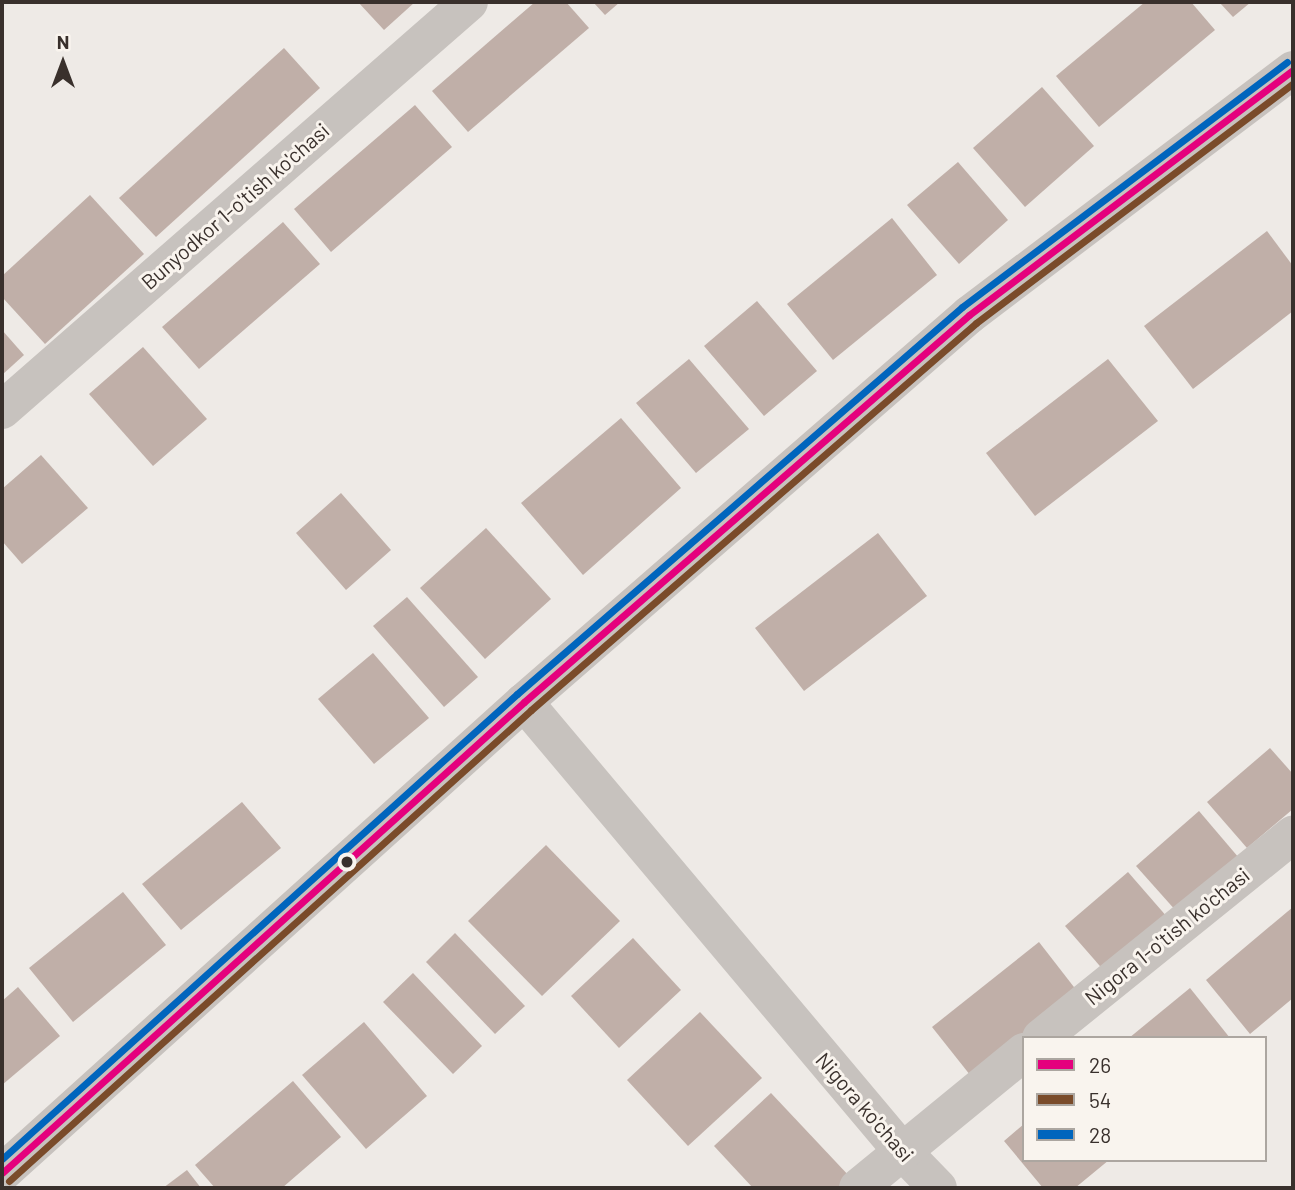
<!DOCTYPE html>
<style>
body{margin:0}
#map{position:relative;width:1295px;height:1190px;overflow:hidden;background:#eeeae6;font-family:Barlow,sans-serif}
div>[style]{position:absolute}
.building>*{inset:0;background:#c0afa8}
.minor>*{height:38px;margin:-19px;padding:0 19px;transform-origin:19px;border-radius:19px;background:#c7c2be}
.tertiary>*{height:38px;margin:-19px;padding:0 19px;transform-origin:19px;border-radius:19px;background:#c7c2be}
.bus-1>*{height:7px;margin:-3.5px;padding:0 3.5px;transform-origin:3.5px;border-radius:3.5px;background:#e5007d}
.bus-2>*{height:7px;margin:-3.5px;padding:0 3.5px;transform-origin:3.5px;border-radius:3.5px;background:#7a4b2a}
.bus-3>*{height:7px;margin:-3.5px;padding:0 3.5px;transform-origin:3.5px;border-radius:3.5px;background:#0065bd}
.dots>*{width:19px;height:19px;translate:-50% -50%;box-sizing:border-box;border:4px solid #f9f4ee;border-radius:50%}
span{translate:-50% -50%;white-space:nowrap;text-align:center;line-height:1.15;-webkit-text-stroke:6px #f9f4ee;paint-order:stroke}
.street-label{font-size:21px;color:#39302c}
.frame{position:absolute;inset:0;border:4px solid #39302c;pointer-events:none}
.legend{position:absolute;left:1022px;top:1036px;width:245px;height:126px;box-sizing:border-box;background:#f9f4ee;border:2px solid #aca6a0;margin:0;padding:9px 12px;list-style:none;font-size:21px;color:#39302c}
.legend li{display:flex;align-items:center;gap:14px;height:35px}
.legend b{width:35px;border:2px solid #aca6a0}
.north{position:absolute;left:28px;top:28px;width:70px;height:70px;-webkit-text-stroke:5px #f9f4ee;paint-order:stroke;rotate:0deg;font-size:19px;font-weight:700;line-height:28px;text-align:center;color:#39302c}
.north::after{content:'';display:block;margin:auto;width:24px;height:32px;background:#39302c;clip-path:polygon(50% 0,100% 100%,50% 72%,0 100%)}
</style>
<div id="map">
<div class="building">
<i style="clip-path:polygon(358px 2px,415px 2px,384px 30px)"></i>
<i style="clip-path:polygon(535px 2px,566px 2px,589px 28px,468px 132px,432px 91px)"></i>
<i style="clip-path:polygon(593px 2px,620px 2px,605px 15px)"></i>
<i style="clip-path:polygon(1145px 2px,1191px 2px,1215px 30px,1099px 127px,1056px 76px)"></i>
<i style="clip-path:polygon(1219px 2px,1251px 2px,1233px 17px)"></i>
<i style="clip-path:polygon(284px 48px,320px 88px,156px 237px,119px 198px)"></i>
<i style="clip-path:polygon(1042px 87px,1094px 146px,1025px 207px,973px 148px)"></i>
<i style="clip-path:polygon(415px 105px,452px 147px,331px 252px,294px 209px)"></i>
<i style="clip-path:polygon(958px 162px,1008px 220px,959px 264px,907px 205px)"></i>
<i style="clip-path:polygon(90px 195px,144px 254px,45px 344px,2px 297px,2px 276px)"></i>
<i style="clip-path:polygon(892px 218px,937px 275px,833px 360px,787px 304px)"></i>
<i style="clip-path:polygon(283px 222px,320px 264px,199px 369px,162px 327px)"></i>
<i style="clip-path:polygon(1267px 231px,1293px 266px,1293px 311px,1193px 389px,1144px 326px)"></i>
<i style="clip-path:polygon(757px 301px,817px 371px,764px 416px,704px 346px)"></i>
<i style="clip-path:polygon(2px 330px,24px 355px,2px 375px)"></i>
<i style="clip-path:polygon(143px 347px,207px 419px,153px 466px,89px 394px)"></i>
<i style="clip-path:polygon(689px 359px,749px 429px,696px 473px,636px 403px)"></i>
<i style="clip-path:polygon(1108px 359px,1158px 421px,1035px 516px,986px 453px)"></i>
<i style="clip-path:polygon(621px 418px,681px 488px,583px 575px,521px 503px)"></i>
<i style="clip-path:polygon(41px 455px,88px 508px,22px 564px,2px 541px,2px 489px)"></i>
<i style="clip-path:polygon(341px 493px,391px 550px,346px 590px,296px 533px)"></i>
<i style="clip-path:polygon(486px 528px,551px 599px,485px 659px,420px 588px)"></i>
<i style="clip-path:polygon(878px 533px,927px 596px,804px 691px,755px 628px)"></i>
<i style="clip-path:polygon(407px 597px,478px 677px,444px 707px,373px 626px)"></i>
<i style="clip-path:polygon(373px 653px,429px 718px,374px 764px,318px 699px)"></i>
<i style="clip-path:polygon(1270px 748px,1293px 774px,1293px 809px,1247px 848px,1207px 802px)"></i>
<i style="clip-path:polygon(242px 802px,281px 848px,181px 930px,142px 884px)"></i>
<i style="clip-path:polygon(1199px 811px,1239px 858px,1177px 912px,1136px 866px)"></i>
<i style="clip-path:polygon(546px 845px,620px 921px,542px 996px,468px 921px)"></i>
<i style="clip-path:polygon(1128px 872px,1168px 918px,1106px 973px,1065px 926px)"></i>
<i style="clip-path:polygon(123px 892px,166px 945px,73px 1022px,29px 968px)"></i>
<i style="clip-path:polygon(1293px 907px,1293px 998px,1250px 1034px,1206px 980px)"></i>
<i style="clip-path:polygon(455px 933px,525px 1006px,495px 1034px,426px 962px)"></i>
<i style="clip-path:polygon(633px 938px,681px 990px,619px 1048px,571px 996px)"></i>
<i style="clip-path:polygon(1039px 942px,1084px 1000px,978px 1085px,932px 1027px)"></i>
<i style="clip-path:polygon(413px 973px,482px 1046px,453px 1074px,383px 1002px)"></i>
<i style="clip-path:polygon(18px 987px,60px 1036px,2px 1085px,2px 1001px)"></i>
<i style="clip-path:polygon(1190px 988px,1230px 1038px,1129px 1038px)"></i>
<i style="clip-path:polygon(700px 1012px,762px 1078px,688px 1146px,627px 1080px)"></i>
<i style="clip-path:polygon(364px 1022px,427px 1096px,366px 1149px,302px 1075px)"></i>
<i style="clip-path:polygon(293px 1081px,341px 1137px,282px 1188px,215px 1188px,195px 1165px)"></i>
<i style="clip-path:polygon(771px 1093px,851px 1178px,840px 1188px,753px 1188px,714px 1146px)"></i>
<i style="clip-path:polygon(1024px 1124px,1024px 1160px,1109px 1160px,1075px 1188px,1043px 1188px,1004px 1141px)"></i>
<i style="clip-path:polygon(187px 1170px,201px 1188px,163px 1188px)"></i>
</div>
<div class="minor">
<i style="left:2px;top:410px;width:620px;rotate:-41.14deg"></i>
<i style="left:524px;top:702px;width:586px;rotate:49.92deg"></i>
<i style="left:901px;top:1150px;width:53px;rotate:45.8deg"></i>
<i style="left:1041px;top:1038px;width:324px;rotate:-38.9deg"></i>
<i style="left:858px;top:1188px;width:215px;rotate:-39.3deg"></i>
</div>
<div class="tertiary">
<i style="left:2px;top:1173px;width:703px;rotate:-42.06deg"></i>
<i style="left:524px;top:702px;width:590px;rotate:-41.01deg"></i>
<i style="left:969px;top:315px;width:406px;rotate:-37.1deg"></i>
</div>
<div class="bus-1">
<i style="left:2px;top:1173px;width:703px;rotate:-42.06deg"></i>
<i style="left:524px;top:702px;width:590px;rotate:-41.01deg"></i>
<i style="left:969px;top:315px;width:406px;rotate:-37.1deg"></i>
</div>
<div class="bus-2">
<i style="left:9px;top:1181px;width:703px;rotate:-42.06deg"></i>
<i style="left:531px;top:710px;width:590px;rotate:-41.01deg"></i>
<i style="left:976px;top:323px;width:398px;rotate:-37.1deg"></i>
</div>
<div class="bus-3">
<i style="left:2px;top:1159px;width:694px;rotate:-42.08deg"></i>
<i style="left:517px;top:694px;width:590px;rotate:-41.01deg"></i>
<i style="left:962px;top:307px;width:407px;rotate:-37deg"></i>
</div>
<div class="dots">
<i style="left:347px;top:862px;background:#39302c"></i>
</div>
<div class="street-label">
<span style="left:235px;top:206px;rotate:-41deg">Bunyodkor 1-o'tish ko'chasi</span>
<span style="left:1167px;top:936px;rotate:-39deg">Nigora 1-o'tish ko'chasi</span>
<span style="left:865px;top:1107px;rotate:49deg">Nigora ko'chasi</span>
</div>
<div class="frame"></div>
<ul class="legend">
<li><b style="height:9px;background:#e5007d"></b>26</li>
<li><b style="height:9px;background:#7a4b2a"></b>54</li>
<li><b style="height:9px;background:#0065bd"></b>28</li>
</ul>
<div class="north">N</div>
</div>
